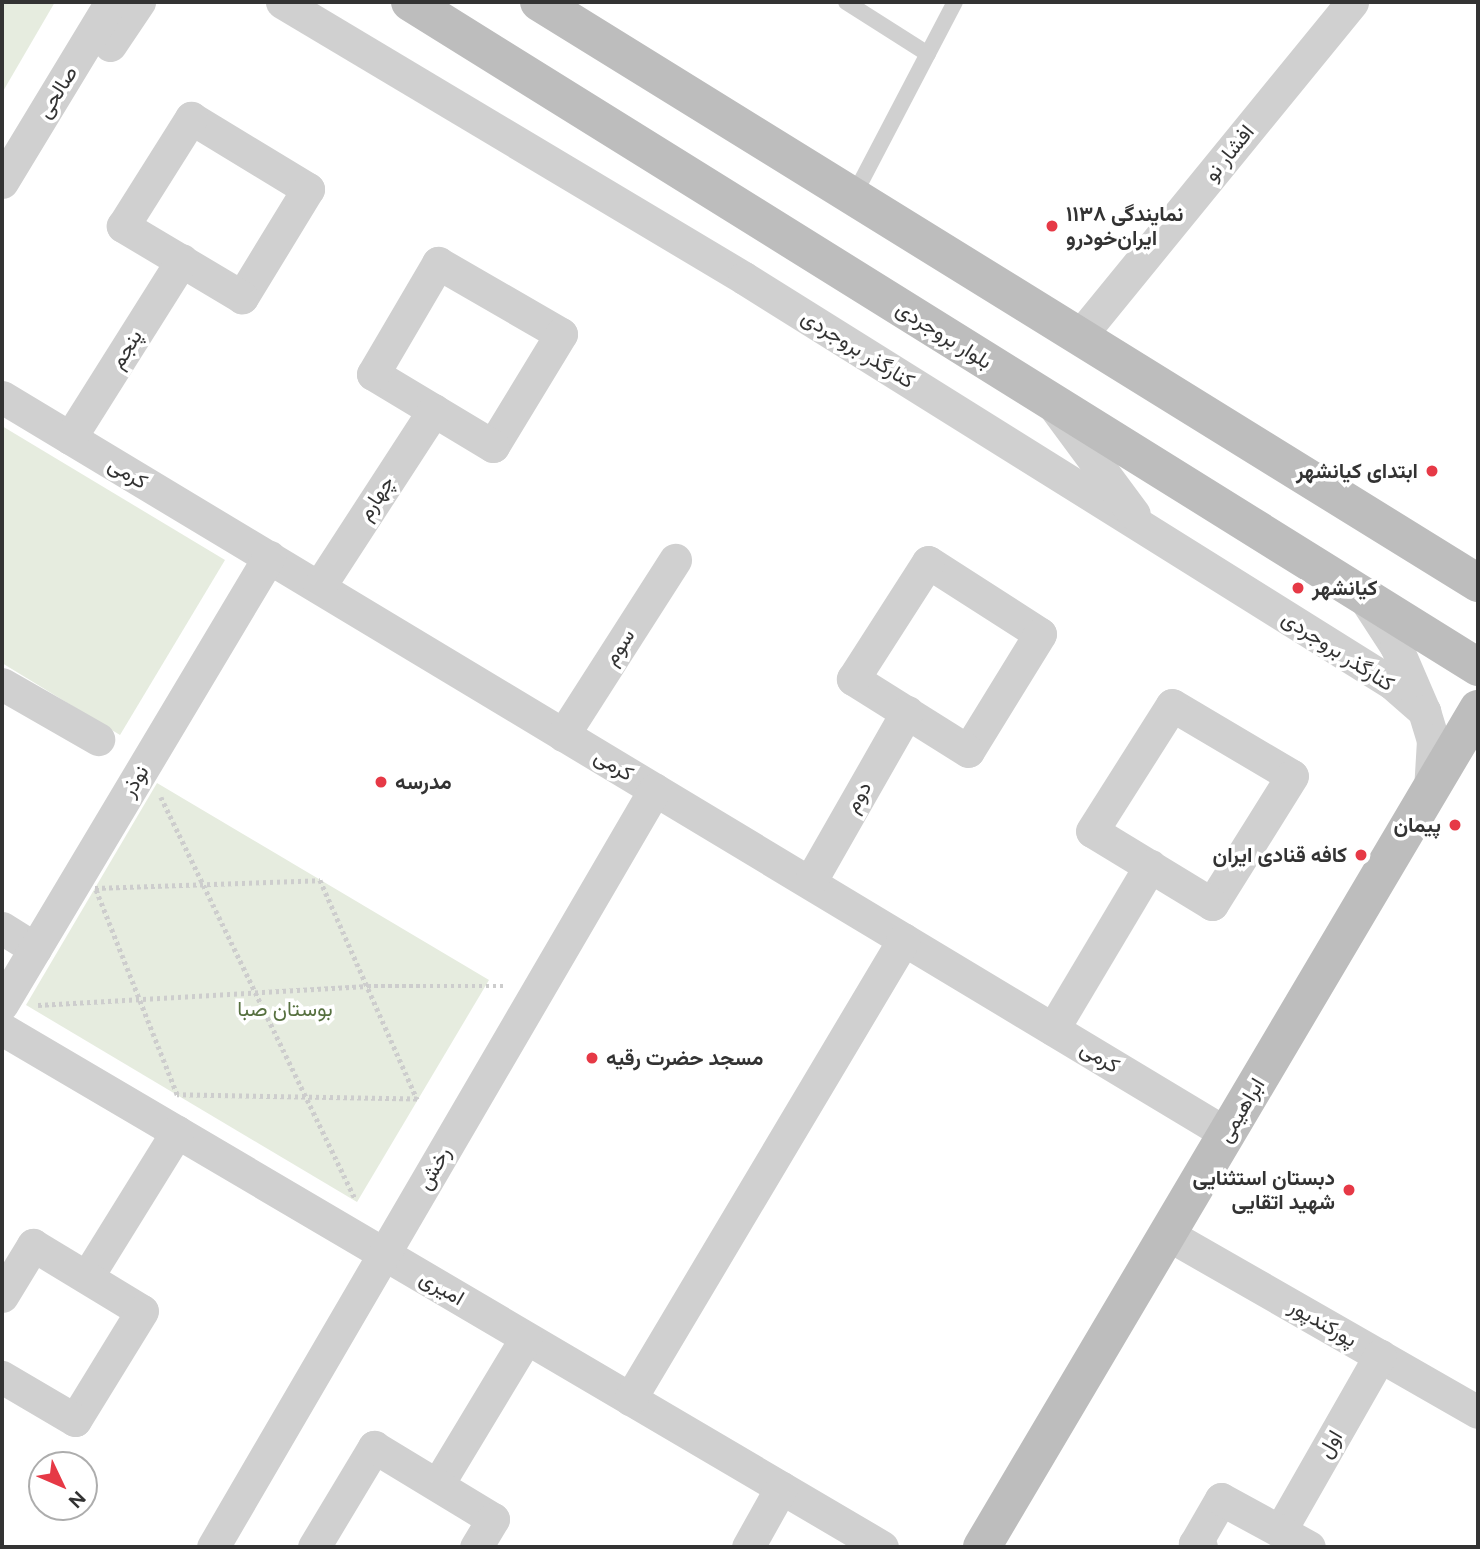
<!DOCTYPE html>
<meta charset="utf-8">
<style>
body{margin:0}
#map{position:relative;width:1480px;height:1549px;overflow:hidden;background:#fff;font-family:Figtree,Vazirmatn,sans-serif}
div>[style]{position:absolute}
.green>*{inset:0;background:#e6ecdf}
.path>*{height:4.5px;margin-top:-2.25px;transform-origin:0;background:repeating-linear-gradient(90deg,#cdcdcd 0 3.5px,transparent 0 7px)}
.lane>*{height:16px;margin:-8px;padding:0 8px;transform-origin:8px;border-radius:8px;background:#d0d0d0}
.street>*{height:33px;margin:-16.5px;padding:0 16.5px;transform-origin:16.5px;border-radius:16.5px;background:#d0d0d0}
.secondary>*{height:38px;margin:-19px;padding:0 19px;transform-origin:19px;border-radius:19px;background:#bdbdbd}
.dots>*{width:19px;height:19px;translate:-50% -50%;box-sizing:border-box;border:4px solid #fff;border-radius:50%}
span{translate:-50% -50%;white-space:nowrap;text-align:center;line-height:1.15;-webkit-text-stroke:7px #fff;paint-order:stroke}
.street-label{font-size:21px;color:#333}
.poi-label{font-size:21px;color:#333;font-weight:700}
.left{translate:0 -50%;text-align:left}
.right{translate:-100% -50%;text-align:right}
.park-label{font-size:21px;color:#56703f}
.frame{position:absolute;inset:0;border:4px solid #333;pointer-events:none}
.north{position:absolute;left:28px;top:1451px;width:70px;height:70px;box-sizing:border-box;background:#fff;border:2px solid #adadad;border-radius:50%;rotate:134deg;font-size:19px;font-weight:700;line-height:28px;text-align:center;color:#333}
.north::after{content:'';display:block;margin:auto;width:24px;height:32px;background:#e63946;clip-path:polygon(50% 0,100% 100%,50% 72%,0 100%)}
</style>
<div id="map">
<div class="green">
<i style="clip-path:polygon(2px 2px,55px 2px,2px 93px)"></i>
<i style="clip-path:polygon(2px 426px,225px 560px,120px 735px,2px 663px)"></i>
<i style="clip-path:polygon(157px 783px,489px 980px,357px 1202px,26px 1005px)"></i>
</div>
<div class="path">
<i style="left:161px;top:797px;width:446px;rotate:64.2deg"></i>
<i style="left:320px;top:880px;width:240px;rotate:66.1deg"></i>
<i style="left:417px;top:1099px;width:240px;rotate:-179deg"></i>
<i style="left:177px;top:1095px;width:223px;rotate:-111.6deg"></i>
<i style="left:95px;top:888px;width:225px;rotate:-2deg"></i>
<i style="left:38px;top:1005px;width:330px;rotate:-3.3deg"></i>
<i style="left:367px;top:986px;width:137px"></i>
</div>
<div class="lane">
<i style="left:846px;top:2px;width:97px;rotate:32.4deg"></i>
<i style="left:853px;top:197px;width:220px;rotate:-62.4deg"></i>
</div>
<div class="street">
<i style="left:282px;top:2px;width:538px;rotate:30.85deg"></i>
<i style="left:744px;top:278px;width:764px;rotate:32.01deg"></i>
<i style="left:1392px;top:683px;width:43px;rotate:41.2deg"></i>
<i style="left:110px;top:45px;width:52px;rotate:-56deg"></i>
<i style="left:191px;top:118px;width:137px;rotate:31.3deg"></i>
<i style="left:308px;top:189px;width:127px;rotate:121.4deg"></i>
<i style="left:242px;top:297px;width:139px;rotate:-149.2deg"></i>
<i style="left:123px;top:226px;width:128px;rotate:-57.8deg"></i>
<i style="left:2px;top:182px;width:210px;rotate:-58.8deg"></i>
<i style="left:438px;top:263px;width:142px;rotate:30deg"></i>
<i style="left:561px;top:334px;width:131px;rotate:121.3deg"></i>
<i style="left:493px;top:446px;width:140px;rotate:-149deg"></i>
<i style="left:373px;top:374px;width:129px;rotate:-59.6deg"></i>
<i style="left:1079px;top:337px;width:432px;rotate:-50.8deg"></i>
<i style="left:2px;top:397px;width:1430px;rotate:31.03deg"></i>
<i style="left:1054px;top:406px;width:134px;rotate:53.5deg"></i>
<i style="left:70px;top:438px;width:210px;rotate:-57.8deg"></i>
<i style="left:928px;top:562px;width:133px;rotate:32.7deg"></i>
<i style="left:1040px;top:634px;width:137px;rotate:121.6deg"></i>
<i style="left:968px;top:751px;width:136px;rotate:-147.9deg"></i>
<i style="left:853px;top:679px;width:139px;rotate:-57.3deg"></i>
<i style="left:319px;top:587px;width:211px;rotate:-57deg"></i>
<i style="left:1364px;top:597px;width:59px;rotate:56.9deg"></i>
<i style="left:1396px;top:646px;width:71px;rotate:66.7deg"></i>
<i style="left:1424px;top:711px;width:30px;rotate:73deg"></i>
<i style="left:1433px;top:740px;width:50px;rotate:93.4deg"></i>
<i style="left:2px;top:684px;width:111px;rotate:29.8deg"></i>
<i style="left:1172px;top:705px;width:139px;rotate:30.6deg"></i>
<i style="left:1292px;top:776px;width:151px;rotate:122deg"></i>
<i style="left:1212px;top:904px;width:140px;rotate:-148.7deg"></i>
<i style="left:1092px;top:831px;width:149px;rotate:-57.6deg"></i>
<i style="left:563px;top:735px;width:208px;rotate:-57.4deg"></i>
<i style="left:810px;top:882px;width:196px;rotate:-60.3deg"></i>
<i style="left:2px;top:928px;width:39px;rotate:32deg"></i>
<i style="left:2px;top:1004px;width:521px;rotate:-59.15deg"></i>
<i style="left:2px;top:1029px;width:1021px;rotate:30.48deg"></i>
<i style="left:1053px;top:1029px;width:190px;rotate:-59.2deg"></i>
<i style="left:1167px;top:1234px;width:358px;rotate:29.8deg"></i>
<i style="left:87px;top:1277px;width:171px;rotate:-58.2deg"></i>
<i style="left:2px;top:1296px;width:60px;rotate:-58.7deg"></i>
<i style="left:33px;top:1245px;width:127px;rotate:31.2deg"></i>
<i style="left:142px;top:1311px;width:128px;rotate:121.6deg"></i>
<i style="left:75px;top:1420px;width:85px;rotate:-149.5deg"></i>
<i style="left:630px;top:1399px;width:535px;rotate:-59.22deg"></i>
<i style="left:438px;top:1484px;width:170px;rotate:-58.9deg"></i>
<i style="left:1280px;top:1531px;width:202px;rotate:-60.3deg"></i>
<i style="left:213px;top:1547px;width:877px;rotate:-59.75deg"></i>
<i style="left:314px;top:1547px;width:117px;rotate:-59deg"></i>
<i style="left:374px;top:1447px;width:139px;rotate:31.2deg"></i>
<i style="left:493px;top:1519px;width:33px;rotate:121deg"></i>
<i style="left:748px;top:1547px;width:68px;rotate:-60.8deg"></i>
<i style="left:1201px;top:1547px;width:7px;rotate:-153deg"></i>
<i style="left:1195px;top:1544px;width:52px;rotate:-60deg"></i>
<i style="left:1221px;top:1499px;width:100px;rotate:28.6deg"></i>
</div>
<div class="secondary">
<i style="left:410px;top:2px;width:1258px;rotate:31.91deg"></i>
<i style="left:539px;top:2px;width:1104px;rotate:31.75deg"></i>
<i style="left:982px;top:1547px;width:974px;rotate:-59.38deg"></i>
</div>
<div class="dots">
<i style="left:1052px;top:226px;background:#e63946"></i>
<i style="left:1432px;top:471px;background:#e63946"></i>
<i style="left:1298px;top:588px;background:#e63946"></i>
<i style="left:381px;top:782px;background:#e63946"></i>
<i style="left:1455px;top:825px;background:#e63946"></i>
<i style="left:1361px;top:855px;background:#e63946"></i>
<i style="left:592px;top:1058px;background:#e63946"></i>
<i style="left:1349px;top:1190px;background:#e63946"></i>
</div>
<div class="street-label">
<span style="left:57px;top:92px;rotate:-58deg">صالحی</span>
<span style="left:1229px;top:153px;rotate:-51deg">افشار نو</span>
<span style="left:944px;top:335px;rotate:32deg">بلوار بروجردی</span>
<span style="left:126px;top:349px;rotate:-58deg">پنجم</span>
<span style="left:858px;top:349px;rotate:32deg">کنارگذر بروجردی</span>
<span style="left:128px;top:473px;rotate:31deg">کرمی</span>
<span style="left:376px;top:498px;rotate:-57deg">چهارم</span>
<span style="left:619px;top:647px;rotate:-57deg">سوم</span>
<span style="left:1338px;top:651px;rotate:33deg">کنارگذر بروجردی</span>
<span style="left:614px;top:765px;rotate:31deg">کرمی</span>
<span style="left:135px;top:781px;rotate:-59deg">نوذر</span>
<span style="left:858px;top:797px;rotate:-60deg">دوم</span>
<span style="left:1100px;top:1057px;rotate:31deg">کرمی</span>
<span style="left:1241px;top:1110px;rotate:-59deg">ابراهیمی</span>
<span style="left:434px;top:1168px;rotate:-60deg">رخش</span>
<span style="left:442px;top:1288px;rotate:30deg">امیری</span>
<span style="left:1323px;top:1323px;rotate:30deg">پورکندپور</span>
<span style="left:1330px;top:1444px;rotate:-60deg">اول</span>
</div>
<div class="poi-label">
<span class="left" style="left:1066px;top:226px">نمایندگی ۱۱۳۸<br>ایران‌خودرو</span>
<span class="right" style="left:1418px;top:471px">ابتدای کیانشهر</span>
<span class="left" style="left:1312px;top:588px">کیانشهر</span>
<span class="left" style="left:395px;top:782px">مدرسه</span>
<span class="right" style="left:1441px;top:825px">پیمان</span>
<span class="right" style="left:1347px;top:855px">کافه قنادی ایران</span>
<span class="left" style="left:606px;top:1058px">مسجد حضرت رقیه</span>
<span class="right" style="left:1335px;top:1190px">دبستان استثنایی<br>شهید اتقایی</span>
</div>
<div class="park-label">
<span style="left:285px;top:1009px">بوستان صبا</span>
</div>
<div class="frame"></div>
<div class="north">N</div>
</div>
